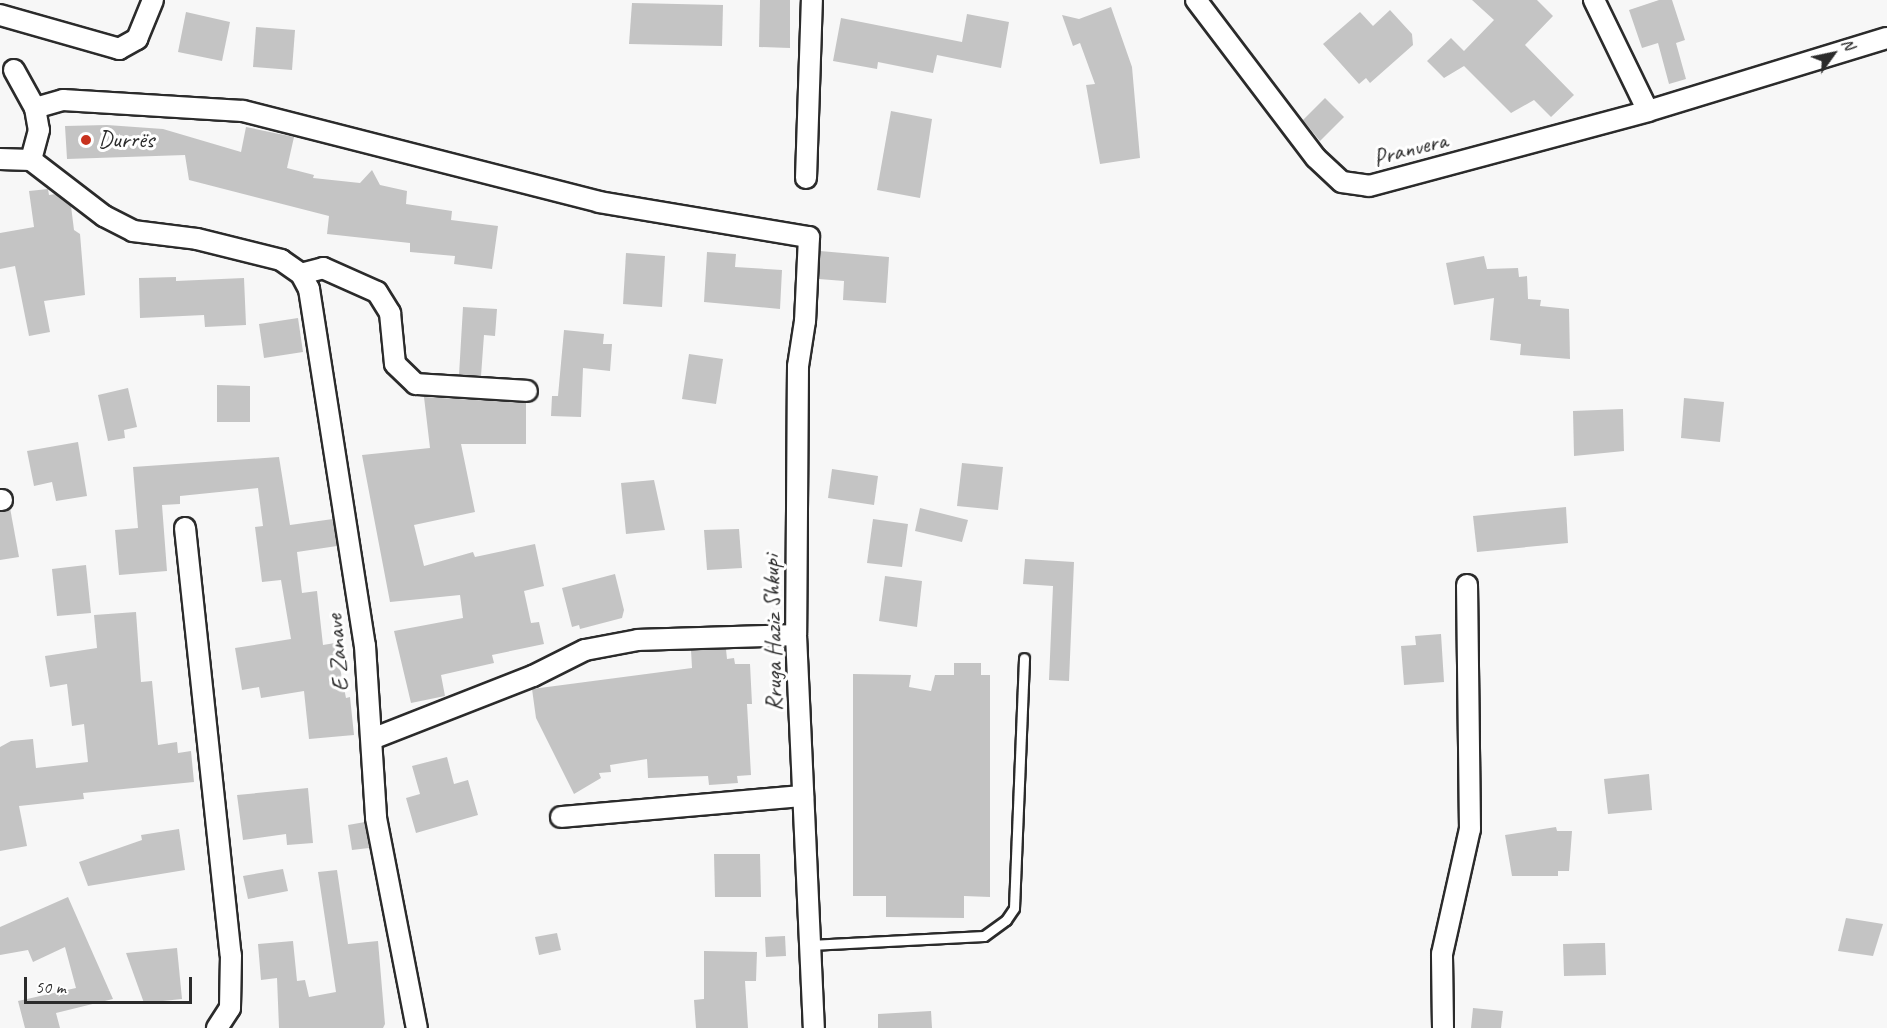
<!DOCTYPE html>
<meta charset="utf-8">
<style>
body{margin:0}
#map{position:relative;width:1887px;height:1028px;overflow:hidden;background:#f7f7f7;font-family:Caveat,sans-serif}
div>[style]{position:absolute}
.building>*{inset:0;background:#c4c4c4}
.roads{filter:drop-shadow(2px 0 #2b2b2b) drop-shadow(-2px 0 #2b2b2b) drop-shadow(0 2px #2b2b2b) drop-shadow(0 -2px #2b2b2b)}
.service>*{height:9px;margin:-4.5px;padding:0 4.5px;transform-origin:4.5px;border-radius:4.5px;background:#fff}
.minor>*{height:20px;margin:-10px;padding:0 10px;transform-origin:10px;border-radius:10px;background:#fff}
.dots>*{width:16px;height:16px;translate:-50% -50%;box-sizing:border-box;border:3px solid #fff;border-radius:50%}
span{translate:-50% -50%;white-space:nowrap;text-align:center;line-height:1.15;-webkit-text-stroke:6px #fff;paint-order:stroke}
.poi-label{font-size:24px;color:#2b2b2b}
.left{translate:0 -50%;text-align:left}
.street-label{font-size:24px;color:#2b2b2b}
.north{position:absolute;left:1803px;top:24px;width:60px;height:60px;-webkit-text-stroke:4px #fff;paint-order:stroke;rotate:57deg;font-size:16px;font-weight:700;line-height:24px;text-align:center;color:#2b2b2b}
.north::after{content:'';display:block;margin:auto;width:21px;height:27px;background:#2b2b2b;clip-path:polygon(50% 0,100% 100%,50% 72%,0 100%)}
.scale{position:absolute;left:24px;top:977px;width:168px;height:27px;box-sizing:border-box;border:3px solid #2b2b2b;border-top:0;padding-left:8px;font-size:18px;line-height:21px;white-space:nowrap;color:#2b2b2b;-webkit-text-stroke:4px #fff;paint-order:stroke}
</style>
<div id="map">
<div class="building">
<i style="clip-path:polygon(760px 0,790px 0,790px 48px,759px 47px)"></i>
<i style="clip-path:polygon(1472px 0,1537px 0,1553px 16px,1525px 45px,1574px 95px,1551px 117px,1534px 100px,1511px 113px,1464px 66px,1444px 78px,1427px 61px,1451px 38px,1464px 51px,1494px 20px)"></i>
<i style="clip-path:polygon(1659px 0,1672px 0,1685px 40px,1676px 43px,1686px 79px,1669px 84px,1658px 43px,1642px 48px,1629px 10px)"></i>
<i style="clip-path:polygon(632px 3px,723px 5px,722px 46px,629px 44px)"></i>
<i style="clip-path:polygon(1111px 7px,1132px 67px,1140px 158px,1100px 164px,1086px 85px,1095px 84px,1080px 43px,1073px 46px,1062px 15px,1079px 19px)"></i>
<i style="clip-path:polygon(1390px 10px,1412px 34px,1413px 45px,1370px 83px,1366px 78px,1359px 84px,1323px 44px,1360px 12px,1373px 26px)"></i>
<i style="clip-path:polygon(186px 12px,230px 22px,222px 61px,178px 52px)"></i>
<i style="clip-path:polygon(967px 14px,1009px 22px,1001px 68px,937px 55px,933px 73px,878px 62px,877px 69px,833px 61px,841px 18px,962px 42px)"></i>
<i style="clip-path:polygon(256px 27px,295px 30px,292px 70px,253px 67px)"></i>
<i style="clip-path:polygon(1325px 98px,1344px 117px,1320px 141px,1303px 120px)"></i>
<i style="clip-path:polygon(891px 111px,932px 119px,920px 198px,877px 190px)"></i>
<i style="clip-path:polygon(107px 125px,163px 129px,241px 152px,246px 127px,294px 137px,287px 168px,314px 175px,313px 178px,360px 183px,372px 170px,380px 185px,407px 191px,406px 204px,452px 211px,451px 220px,498px 226px,492px 269px,454px 264px,455px 256px,410px 252px,410px 243px,327px 234px,329px 216px,189px 180px,185px 155px,67px 159px,65px 126px)"></i>
<i style="clip-path:polygon(48px 189px,49px 195px,56px 194px,71px 206px,74px 230px,80px 234px,85px 295px,44px 301px,50px 332px,29px 336px,15px 266px,0 269px,0 233px,34px 227px,29px 191px)"></i>
<i style="clip-path:polygon(820px 251px,889px 257px,886px 303px,843px 300px,844px 281px,819px 279px)"></i>
<i style="clip-path:polygon(707px 252px,736px 254px,735px 267px,782px 270px,780px 309px,704px 302px)"></i>
<i style="clip-path:polygon(626px 253px,665px 256px,662px 307px,623px 304px)"></i>
<i style="clip-path:polygon(1484px 256px,1487px 269px,1518px 268px,1519px 277px,1527px 276px,1528px 299px,1541px 300px,1540px 306px,1569px 309px,1570px 359px,1520px 355px,1521px 344px,1490px 340px,1494px 298px,1454px 305px,1446px 263px)"></i>
<i style="clip-path:polygon(176px 277px,176px 281px,244px 278px,246px 325px,205px 327px,204px 315px,140px 318px,139px 278px)"></i>
<i style="clip-path:polygon(463px 307px,497px 309px,495px 336px,484px 335px,481px 376px,459px 375px)"></i>
<i style="clip-path:polygon(298px 318px,303px 352px,264px 358px,259px 324px)"></i>
<i style="clip-path:polygon(564px 330px,604px 334px,603px 344px,612px 344px,610px 371px,583px 368px,581px 417px,551px 416px,552px 396px,558px 396px)"></i>
<i style="clip-path:polygon(689px 354px,723px 359px,716px 404px,682px 399px)"></i>
<i style="clip-path:polygon(217px 385px,250px 386px,250px 422px,217px 422px)"></i>
<i style="clip-path:polygon(128px 388px,137px 427px,124px 430px,125px 438px,108px 441px,98px 395px)"></i>
<i style="clip-path:polygon(424px 397px,526px 403px,526px 444px,461px 444px,475px 512px,414px 525px,424px 566px,473px 552px,475px 557px,535px 544px,544px 586px,524px 591px,531px 623px,539px 622px,544px 644px,492px 655px,494px 663px,441px 675px,445px 696px,411px 703px,394px 631px,463px 618px,460px 595px,390px 602px,362px 455px,430px 448px)"></i>
<i style="clip-path:polygon(1684px 398px,1724px 402px,1720px 442px,1681px 438px)"></i>
<i style="clip-path:polygon(1623px 409px,1624px 451px,1574px 456px,1573px 411px)"></i>
<i style="clip-path:polygon(78px 442px,87px 496px,56px 501px,52px 482px,34px 486px,27px 451px)"></i>
<i style="clip-path:polygon(279px 457px,290px 525px,333px 519px,337px 546px,297px 552px,302px 593px,317px 591px,323px 645px,335px 643px,346px 698px,350px 697px,354px 735px,309px 739px,304px 691px,261px 698px,259px 687px,242px 690px,235px 648px,291px 639px,281px 580px,262px 582px,255px 527px,263px 526px,258px 488px,180px 496px,180px 504px,162px 505px,167px 571px,119px 575px,115px 530px,138px 528px,133px 467px)"></i>
<i style="clip-path:polygon(962px 463px,1003px 467px,998px 510px,957px 506px)"></i>
<i style="clip-path:polygon(832px 469px,878px 476px,874px 505px,828px 498px)"></i>
<i style="clip-path:polygon(654px 480px,665px 530px,626px 534px,621px 483px)"></i>
<i style="clip-path:polygon(1566px 507px,1568px 543px,1477px 552px,1473px 516px)"></i>
<i style="clip-path:polygon(10px 508px,19px 557px,0 560px,0 512px)"></i>
<i style="clip-path:polygon(920px 508px,968px 520px,962px 542px,915px 531px)"></i>
<i style="clip-path:polygon(873px 519px,908px 524px,902px 567px,867px 563px)"></i>
<i style="clip-path:polygon(739px 529px,742px 568px,707px 570px,704px 530px)"></i>
<i style="clip-path:polygon(1025px 559px,1074px 562px,1069px 681px,1049px 680px,1053px 586px,1023px 584px)"></i>
<i style="clip-path:polygon(86px 565px,91px 613px,57px 616px,52px 569px)"></i>
<i style="clip-path:polygon(615px 574px,624px 610px,622px 618px,580px 629px,579px 625px,572px 627px,562px 588px)"></i>
<i style="clip-path:polygon(885px 576px,922px 581px,917px 627px,879px 621px)"></i>
<i style="clip-path:polygon(136px 612px,141px 682px,152px 681px,158px 745px,177px 742px,178px 753px,191px 751px,194px 782px,83px 793px,84px 799px,19px 806px,27px 846px,0 851px,0 747px,11px 741px,33px 739px,36px 768px,88px 762px,84px 724px,72px 726px,67px 684px,50px 687px,45px 656px,97px 648px,94px 615px)"></i>
<i style="clip-path:polygon(1441px 634px,1444px 682px,1404px 685px,1401px 646px,1416px 645px,1415px 636px)"></i>
<i style="clip-path:polygon(726px 649px,727px 659px,734px 658px,735px 664px,750px 664px,752px 704px,747px 704px,751px 775px,737px 776px,738px 783px,709px 785px,708px 776px,648px 778px,647px 759px,610px 765px,611px 772px,599px 773px,601px 778px,574px 794px,536px 718px,532px 689px,692px 668px,691px 650px)"></i>
<i style="clip-path:polygon(954px 663px,981px 663px,981px 675px,990px 675px,990px 897px,964px 896px,964px 918px,886px 917px,886px 896px,853px 896px,853px 674px,911px 675px,909px 687px,931px 691px,935px 675px,954px 675px)"></i>
<i style="clip-path:polygon(447px 757px,454px 784px,468px 780px,478px 815px,416px 833px,406px 798px,420px 794px,412px 766px)"></i>
<i style="clip-path:polygon(1649px 774px,1652px 810px,1608px 814px,1604px 779px)"></i>
<i style="clip-path:polygon(308px 788px,313px 843px,287px 845px,286px 834px,243px 840px,237px 795px)"></i>
<i style="clip-path:polygon(365px 822px,369px 848px,352px 850px,348px 825px)"></i>
<i style="clip-path:polygon(1556px 827px,1557px 831px,1572px 831px,1569px 871px,1558px 871px,1558px 876px,1512px 876px,1505px 835px)"></i>
<i style="clip-path:polygon(179px 829px,185px 870px,88px 886px,79px 862px,142px 840px,141px 835px)"></i>
<i style="clip-path:polygon(714px 854px,760px 854px,761px 897px,715px 897px)"></i>
<i style="clip-path:polygon(283px 869px,288px 891px,248px 899px,243px 876px)"></i>
<i style="clip-path:polygon(337px 870px,348px 944px,378px 941px,385px 1024px,383px 1028px,279px 1028px,277px 978px,261px 980px,258px 944px,293px 941px,297px 981px,305px 980px,309px 997px,336px 992px,318px 872px)"></i>
<i style="clip-path:polygon(68px 897px,113px 999px,56px 1013px,60px 1028px,25px 1028px,18px 1001px,76px 988px,65px 947px,33px 962px,28px 950px,0 955px,0 927px)"></i>
<i style="clip-path:polygon(1846px 918px,1883px 924px,1873px 956px,1838px 951px)"></i>
<i style="clip-path:polygon(557px 933px,561px 950px,539px 955px,535px 937px)"></i>
<i style="clip-path:polygon(785px 936px,786px 956px,766px 957px,765px 937px)"></i>
<i style="clip-path:polygon(1598px 943px,1605px 943px,1606px 975px,1564px 976px,1563px 944px)"></i>
<i style="clip-path:polygon(177px 948px,182px 999px,144px 1003px,126px 953px)"></i>
<i style="clip-path:polygon(704px 951px,757px 952px,756px 981px,745px 981px,748px 1028px,696px 1028px,694px 1000px,704px 999px)"></i>
<i style="clip-path:polygon(1473px 1008px,1503px 1011px,1501px 1028px,1471px 1028px)"></i>
<i style="clip-path:polygon(931px 1011px,932px 1028px,878px 1028px,878px 1014px)"></i>
</div>
<div class="roads">
<div class="service">
<i style="left:810px;top:945px;width:174px;rotate:-3deg"></i>
<i style="left:984px;top:936px;width:27px;rotate:-36deg"></i>
<i style="left:1006px;top:920px;width:14px;rotate:-56deg"></i>
<i style="left:1014px;top:908px;width:250px;rotate:-87.7deg"></i>
</div>
<div class="minor">
<i style="left:1196px;top:0;width:198px;rotate:52.8deg"></i>
<i style="left:1316px;top:158px;width:35px;rotate:43deg"></i>
<i style="left:1342px;top:182px;width:27px;rotate:8deg"></i>
<i style="left:1369px;top:186px;width:289px;rotate:-15deg"></i>
<i style="left:1648px;top:111px;width:250px;rotate:-17deg"></i>
<i style="left:1594px;top:0;width:123px;rotate:64.1deg"></i>
<i style="left:0;top:15px;width:124px;rotate:15.9deg"></i>
<i style="left:119px;top:49px;width:21px;rotate:-29deg"></i>
<i style="left:137px;top:39px;width:42px;rotate:-67.7deg"></i>
<i style="left:14px;top:70px;width:43px;rotate:61.1deg"></i>
<i style="left:35px;top:108px;width:22px;rotate:80deg"></i>
<i style="left:39px;top:130px;width:31px;rotate:105deg"></i>
<i style="left:35px;top:108px;width:29px;rotate:-16deg"></i>
<i style="left:63px;top:100px;width:180px;rotate:3.5deg"></i>
<i style="left:243px;top:111px;width:367px;rotate:14.3deg"></i>
<i style="left:599px;top:202px;width:213px;rotate:9.5deg"></i>
<i style="left:809px;top:237px;width:84px;rotate:92.7deg"></i>
<i style="left:805px;top:321px;width:46px;rotate:98.8deg"></i>
<i style="left:798px;top:366px;width:269px;rotate:90.4deg"></i>
<i style="left:796px;top:635px;width:393px;rotate:87.4deg"></i>
<i style="left:0;top:159px;width:31px;rotate:2deg"></i>
<i style="left:31px;top:160px;width:92px;rotate:37.5deg"></i>
<i style="left:104px;top:216px;width:33px;rotate:27deg"></i>
<i style="left:133px;top:231px;width:64px;rotate:7.1deg"></i>
<i style="left:197px;top:239px;width:87px;rotate:14deg"></i>
<i style="left:281px;top:260px;width:24px;rotate:35deg"></i>
<i style="left:301px;top:274px;width:17px;rotate:62deg"></i>
<i style="left:309px;top:289px;width:361px;rotate:81.1deg"></i>
<i style="left:365px;top:646px;width:172px;rotate:86.3deg"></i>
<i style="left:376px;top:818px;width:214px;rotate:79deg"></i>
<i style="left:806px;top:178px;width:178px;rotate:-88.1deg"></i>
<i style="left:301px;top:274px;width:23px;rotate:-15deg"></i>
<i style="left:323px;top:268px;width:59px;rotate:24deg"></i>
<i style="left:377px;top:292px;width:25px;rotate:58deg"></i>
<i style="left:390px;top:313px;width:51px;rotate:84.4deg"></i>
<i style="left:395px;top:364px;width:29px;rotate:44deg"></i>
<i style="left:416px;top:384px;width:111px;rotate:3.6deg"></i>
<i style="left:0;top:500px;width:2px"></i>
<i style="left:185px;top:528px;width:429px;rotate:83.9deg"></i>
<i style="left:231px;top:955px;width:53px;rotate:91.1deg"></i>
<i style="left:230px;top:1008px;width:24px;rotate:123deg"></i>
<i style="left:372px;top:739px;width:173px;rotate:-21.4deg"></i>
<i style="left:533px;top:676px;width:58px;rotate:-26.6deg"></i>
<i style="left:585px;top:650px;width:54px;rotate:-10.7deg"></i>
<i style="left:638px;top:640px;width:158px;rotate:-1.8deg"></i>
<i style="left:561px;top:817px;width:243px;rotate:-5deg"></i>
<i style="left:1443px;top:1028px;width:74px;rotate:-90.8deg"></i>
<i style="left:1442px;top:954px;width:128px;rotate:-77.4deg"></i>
<i style="left:1470px;top:829px;width:244px;rotate:-90.7deg"></i>
</div>
</div>
<div class="dots">
<i style="left:86px;top:140px;background:#c8321e"></i>
</div>
<div class="poi-label">
<span class="left" style="left:98px;top:140px">Durrës</span>
</div>
<div class="street-label">
<span style="left:1410px;top:149px;rotate:-15deg">Pranvera</span>
<span style="left:773px;top:633px;rotate:-91deg">Rruga Haziz Shkupi</span>
<span style="left:338px;top:653px;rotate:-96deg">E Zanave</span>
</div>
<div class="north">N</div>
<div class="scale">50 m</div>
</div>
